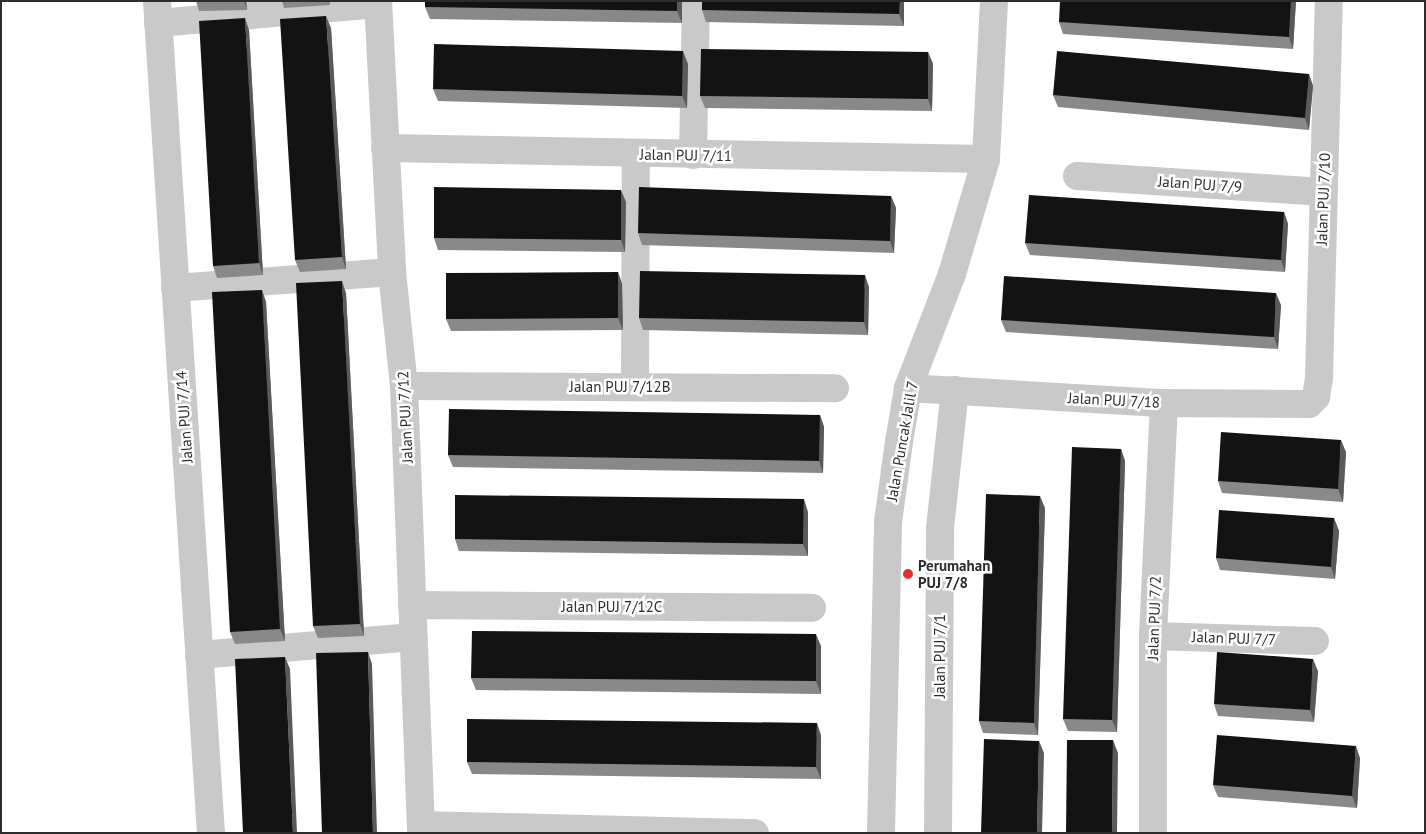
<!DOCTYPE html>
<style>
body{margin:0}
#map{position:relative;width:1426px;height:834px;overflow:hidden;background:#fff;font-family:"PT Sans",sans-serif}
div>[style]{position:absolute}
.minor>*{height:28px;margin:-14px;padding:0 14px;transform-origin:14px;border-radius:14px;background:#c9c9c9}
.wall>*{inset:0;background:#898989}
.shaded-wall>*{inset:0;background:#5a5a5a}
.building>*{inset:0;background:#131313}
.dots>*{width:14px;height:14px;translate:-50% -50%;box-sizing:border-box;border:2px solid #fff;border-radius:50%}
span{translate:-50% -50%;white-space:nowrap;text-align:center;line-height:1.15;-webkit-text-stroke:5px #fff;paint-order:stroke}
.street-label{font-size:15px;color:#2c2c2c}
.poi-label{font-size:15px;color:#2c2c2c;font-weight:700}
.left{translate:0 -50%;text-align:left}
.frame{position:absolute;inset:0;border:2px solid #2c2c2c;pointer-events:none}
</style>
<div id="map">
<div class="minor">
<i style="left:157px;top:1px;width:834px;rotate:86.29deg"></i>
<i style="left:378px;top:1px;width:271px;rotate:87deg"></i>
<i style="left:392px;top:272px;width:115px;rotate:84deg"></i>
<i style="left:404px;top:386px;width:447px;rotate:87.8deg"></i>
<i style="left:158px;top:23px;width:221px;rotate:-4.9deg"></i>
<i style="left:385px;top:148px;width:601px;rotate:1.05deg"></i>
<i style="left:693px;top:155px;width:154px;rotate:-88.9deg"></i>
<i style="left:1077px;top:176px;width:247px;rotate:3.7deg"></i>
<i style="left:175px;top:288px;width:218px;rotate:-4.2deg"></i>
<i style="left:404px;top:386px;width:431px;rotate:0.3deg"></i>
<i style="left:635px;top:387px;width:233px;rotate:-89.8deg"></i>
<i style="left:908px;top:388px;width:256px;rotate:3.4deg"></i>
<i style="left:1164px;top:403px;width:145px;rotate:0.4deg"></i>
<i style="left:1309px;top:404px;width:10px;rotate:-45deg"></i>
<i style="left:1316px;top:397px;width:20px;rotate:-81deg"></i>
<i style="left:1319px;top:377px;width:376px;rotate:-88.5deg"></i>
<i style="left:412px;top:605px;width:400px;rotate:0.4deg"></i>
<i style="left:1153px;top:636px;width:162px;rotate:1.8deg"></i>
<i style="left:199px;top:655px;width:215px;rotate:-4.8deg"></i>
<i style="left:421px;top:825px;width:334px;rotate:1.4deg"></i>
<i style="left:881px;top:833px;width:311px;rotate:-88.7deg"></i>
<i style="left:888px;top:522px;width:81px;rotate:-82.2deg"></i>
<i style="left:899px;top:442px;width:55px;rotate:-80.5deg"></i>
<i style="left:908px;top:388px;width:122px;rotate:-68.9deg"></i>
<i style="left:952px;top:274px;width:120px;rotate:-73.5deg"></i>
<i style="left:986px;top:159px;width:158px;rotate:-87.1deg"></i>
<i style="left:938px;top:833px;width:305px;rotate:-89.6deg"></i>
<i style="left:940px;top:528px;width:139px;rotate:-83.8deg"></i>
<i style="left:1153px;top:833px;width:197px;rotate:-90deg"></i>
<i style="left:1153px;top:636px;width:233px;rotate:-87.3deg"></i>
</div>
<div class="wall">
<i style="clip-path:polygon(196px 1px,246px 1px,247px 10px,199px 11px)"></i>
<i style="clip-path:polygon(282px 1px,330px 1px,330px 5px,284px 8px)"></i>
<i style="clip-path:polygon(682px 1px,682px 23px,430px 19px,425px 7px)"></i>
<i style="clip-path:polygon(702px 1px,904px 1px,904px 26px,706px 22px,702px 10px)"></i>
<i style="clip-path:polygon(1296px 1px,1293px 49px,1063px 34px,1059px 22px)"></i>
<i style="clip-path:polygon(331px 28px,346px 269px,300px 272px,295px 260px)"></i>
<i style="clip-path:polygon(249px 30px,263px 275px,217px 278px,213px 266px)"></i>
<i style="clip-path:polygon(928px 52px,933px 64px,932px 111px,705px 108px,700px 96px)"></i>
<i style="clip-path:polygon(688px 64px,687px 108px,438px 101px,433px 89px)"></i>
<i style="clip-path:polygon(1309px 74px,1313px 86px,1309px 130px,1058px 107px,1053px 95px)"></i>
<i style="clip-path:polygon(891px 196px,896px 208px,894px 253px,642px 245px,638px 233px)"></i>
<i style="clip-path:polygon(626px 202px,625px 252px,438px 250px,434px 238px)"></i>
<i style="clip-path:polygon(1284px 212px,1288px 224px,1285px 272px,1030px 255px,1025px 243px)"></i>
<i style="clip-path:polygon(618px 272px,622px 284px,623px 330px,451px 331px,446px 319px)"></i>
<i style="clip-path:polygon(869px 287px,868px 335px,643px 330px,639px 318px)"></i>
<i style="clip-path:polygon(262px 290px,266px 302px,285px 641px,235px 644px,230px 632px)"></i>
<i style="clip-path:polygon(346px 293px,364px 636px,318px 638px,313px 626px)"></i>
<i style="clip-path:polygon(1281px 305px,1278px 349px,1006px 332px,1001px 320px)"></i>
<i style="clip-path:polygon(820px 415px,824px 427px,823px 473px,453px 467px,448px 455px)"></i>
<i style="clip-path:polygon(1121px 449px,1125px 461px,1117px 732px,1068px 731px,1063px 719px)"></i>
<i style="clip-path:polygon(1346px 452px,1343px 502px,1222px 493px,1218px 481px)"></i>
<i style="clip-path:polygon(1045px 508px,1038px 735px,983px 733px,979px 721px)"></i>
<i style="clip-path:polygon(808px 512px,808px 556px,459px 551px,455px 539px)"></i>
<i style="clip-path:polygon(1334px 518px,1339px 531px,1335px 579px,1220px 570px,1216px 558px)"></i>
<i style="clip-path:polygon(821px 646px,821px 694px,476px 690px,471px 678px)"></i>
<i style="clip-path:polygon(1318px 671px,1314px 722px,1218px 716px,1214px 704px)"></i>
<i style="clip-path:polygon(821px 735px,821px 779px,472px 774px,467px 762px)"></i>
<i style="clip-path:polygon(1360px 758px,1357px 808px,1218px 797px,1213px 785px)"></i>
</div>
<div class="shaded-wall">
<i style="clip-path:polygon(244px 1px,246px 1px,247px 10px)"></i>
<i style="clip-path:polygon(677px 1px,682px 1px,682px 23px,677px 11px)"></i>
<i style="clip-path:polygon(900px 1px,904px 1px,904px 26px,899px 14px)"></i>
<i style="clip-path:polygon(1291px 1px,1296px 1px,1293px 49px,1289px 37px)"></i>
<i style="clip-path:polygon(326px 16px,331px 28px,346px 269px,342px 257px)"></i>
<i style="clip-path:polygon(245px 18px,249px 30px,263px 275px,259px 263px)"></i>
<i style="clip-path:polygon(683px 51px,688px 64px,687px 108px,682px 96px)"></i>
<i style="clip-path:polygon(928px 52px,933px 64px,932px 111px,928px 99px)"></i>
<i style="clip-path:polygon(1309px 74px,1313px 86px,1309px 130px,1305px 118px)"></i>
<i style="clip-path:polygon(621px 190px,626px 202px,625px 252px,621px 240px)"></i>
<i style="clip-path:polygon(891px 196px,896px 208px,894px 253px,890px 241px)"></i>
<i style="clip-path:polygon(1284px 212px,1288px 224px,1285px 272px,1281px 260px)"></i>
<i style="clip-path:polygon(618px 272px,622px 284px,623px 330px,618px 318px)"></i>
<i style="clip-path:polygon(865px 275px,869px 287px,868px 335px,864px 322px)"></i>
<i style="clip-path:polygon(342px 281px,346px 293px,364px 636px,360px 624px)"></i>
<i style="clip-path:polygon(262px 290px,266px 302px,285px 641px,280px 629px)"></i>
<i style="clip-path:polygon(1276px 293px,1281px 305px,1278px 349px,1274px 337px)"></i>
<i style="clip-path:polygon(820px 415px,824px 427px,823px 473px,819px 461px)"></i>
<i style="clip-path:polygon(1341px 440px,1346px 452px,1343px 502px,1338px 489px)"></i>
<i style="clip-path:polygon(1121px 449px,1125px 461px,1117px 732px,1112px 720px)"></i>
<i style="clip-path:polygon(1040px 496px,1045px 508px,1038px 735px,1034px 723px)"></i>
<i style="clip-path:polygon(804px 499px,808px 512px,808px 556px,803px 544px)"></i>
<i style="clip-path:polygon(1334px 518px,1339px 531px,1335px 579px,1331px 567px)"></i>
<i style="clip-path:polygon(816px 634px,821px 646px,821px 694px,816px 681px)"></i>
<i style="clip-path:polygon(368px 652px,372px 664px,377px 833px,373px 833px)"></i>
<i style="clip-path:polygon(285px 657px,290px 669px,297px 833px,293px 833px)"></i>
<i style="clip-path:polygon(1313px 659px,1318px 671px,1314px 722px,1310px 710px)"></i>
<i style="clip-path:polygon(817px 723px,821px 735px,821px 779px,816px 767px)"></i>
<i style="clip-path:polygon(1113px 740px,1118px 753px,1117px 833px,1112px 833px)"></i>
<i style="clip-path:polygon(1039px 741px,1044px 753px,1042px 833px,1037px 833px)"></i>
<i style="clip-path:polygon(1356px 746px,1360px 758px,1357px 808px,1352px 796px)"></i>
</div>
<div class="building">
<i style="clip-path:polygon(425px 1px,677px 1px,677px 11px,425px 7px)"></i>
<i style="clip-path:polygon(702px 1px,900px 1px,899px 14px,702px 10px)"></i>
<i style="clip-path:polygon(1060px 1px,1291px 1px,1289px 37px,1059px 22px)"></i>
<i style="clip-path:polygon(326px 16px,342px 257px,295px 260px,280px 19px)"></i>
<i style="clip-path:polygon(245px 18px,259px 263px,213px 266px,199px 21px)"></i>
<i style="clip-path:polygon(434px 44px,683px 51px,682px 96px,433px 89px)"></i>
<i style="clip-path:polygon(701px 49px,928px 52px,928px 99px,700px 96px)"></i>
<i style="clip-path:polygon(1057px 51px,1309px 74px,1305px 118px,1053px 95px)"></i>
<i style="clip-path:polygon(434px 187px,621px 190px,621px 240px,434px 238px)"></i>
<i style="clip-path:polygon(639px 187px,891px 196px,890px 241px,638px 233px)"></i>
<i style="clip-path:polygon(1029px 195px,1284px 212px,1281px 260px,1025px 243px)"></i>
<i style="clip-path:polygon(640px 271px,865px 275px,864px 322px,639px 318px)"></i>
<i style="clip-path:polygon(618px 272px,618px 318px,446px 319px,446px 273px)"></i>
<i style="clip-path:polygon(1004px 276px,1276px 293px,1274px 337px,1001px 320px)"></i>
<i style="clip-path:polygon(342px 281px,360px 624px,313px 626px,296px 283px)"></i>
<i style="clip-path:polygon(262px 290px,280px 629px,230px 632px,212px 292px)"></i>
<i style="clip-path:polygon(449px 409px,820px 415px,819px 461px,448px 455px)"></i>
<i style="clip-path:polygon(1221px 432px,1341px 440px,1338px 489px,1218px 481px)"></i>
<i style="clip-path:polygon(1072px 447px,1121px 449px,1112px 720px,1063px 719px)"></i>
<i style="clip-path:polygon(986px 494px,1040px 496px,1034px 723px,979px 721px)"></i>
<i style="clip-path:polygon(455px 495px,804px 499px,803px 544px,455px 539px)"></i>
<i style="clip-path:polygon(1219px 510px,1334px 518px,1331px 567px,1216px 558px)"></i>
<i style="clip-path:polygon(472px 631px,816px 634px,816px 681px,471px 678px)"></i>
<i style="clip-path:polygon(368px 652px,373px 833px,322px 833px,316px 653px)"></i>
<i style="clip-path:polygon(1217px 652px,1313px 659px,1310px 710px,1214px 704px)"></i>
<i style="clip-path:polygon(285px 657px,293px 833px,243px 833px,235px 659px)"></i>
<i style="clip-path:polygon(467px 719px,817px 723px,816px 767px,467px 762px)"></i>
<i style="clip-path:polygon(1217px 735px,1356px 746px,1352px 796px,1213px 785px)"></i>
<i style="clip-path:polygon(984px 739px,1039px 741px,1037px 833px,981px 833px)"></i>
<i style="clip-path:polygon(1067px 740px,1113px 740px,1112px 833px,1066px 833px)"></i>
</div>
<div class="dots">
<i style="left:908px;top:574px;background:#e7302b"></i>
</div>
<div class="street-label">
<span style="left:686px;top:155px;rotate:1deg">Jalan PUJ 7/11</span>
<span style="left:1200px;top:184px;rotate:4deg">Jalan PUJ 7/9</span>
<span style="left:1323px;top:199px;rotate:-88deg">Jalan PUJ 7/10</span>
<span style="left:620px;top:387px">Jalan PUJ 7/12B</span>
<span style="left:1114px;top:400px;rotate:3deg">Jalan PUJ 7/18</span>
<span style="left:184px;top:417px;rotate:-94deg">Jalan PUJ 7/14</span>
<span style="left:405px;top:417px;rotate:-93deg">Jalan PUJ 7/12</span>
<span style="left:902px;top:441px;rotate:-80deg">Jalan Puncak Jalil 7</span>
<span style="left:612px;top:607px">Jalan PUJ 7/12C</span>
<span style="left:1154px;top:618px;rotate:-88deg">Jalan PUJ 7/2</span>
<span style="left:1234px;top:638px;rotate:2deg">Jalan PUJ 7/7</span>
<span style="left:940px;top:656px;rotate:-90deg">Jalan PUJ 7/1</span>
</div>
<div class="poi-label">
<span class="left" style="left:918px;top:574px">Perumahan<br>PUJ 7/8</span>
</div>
<div class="frame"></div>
</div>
